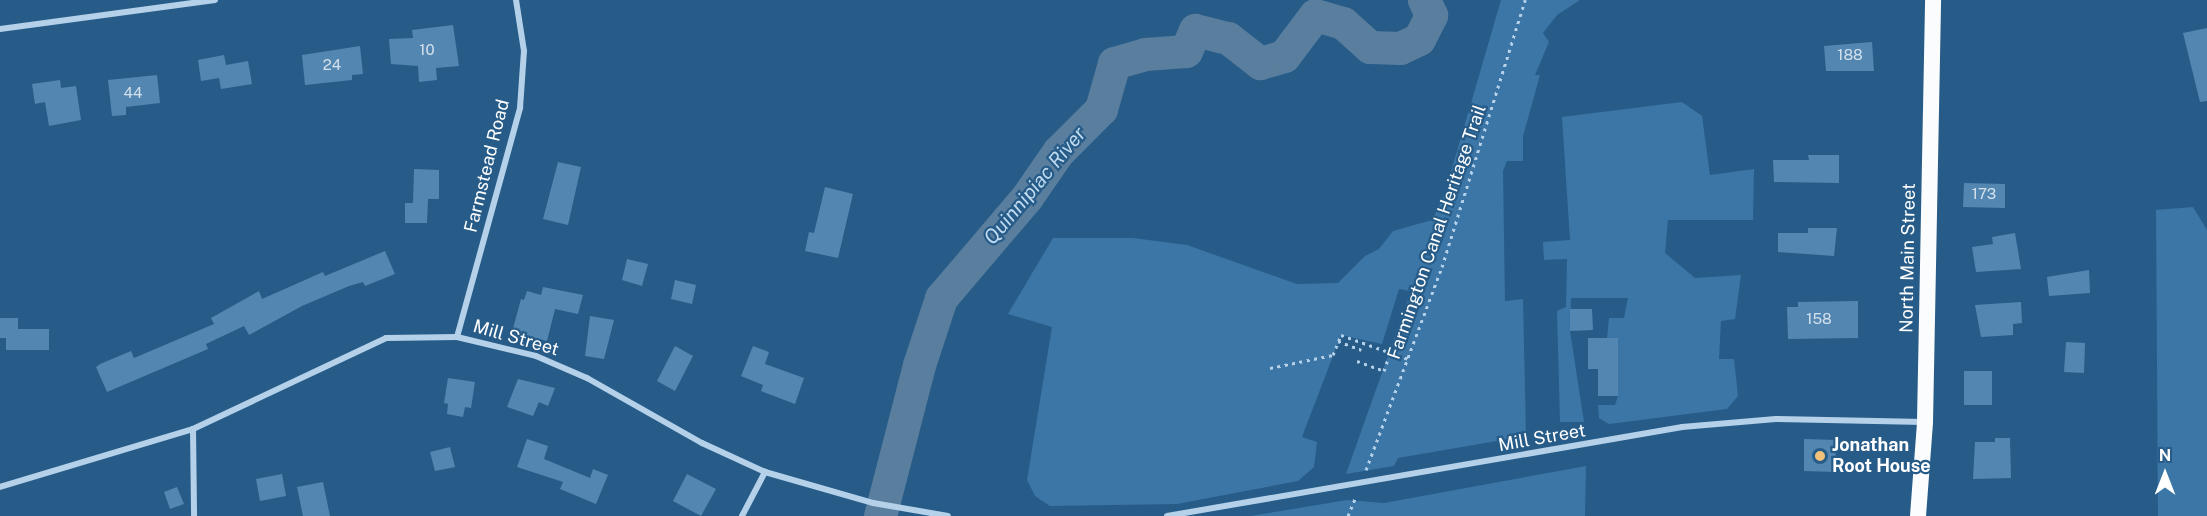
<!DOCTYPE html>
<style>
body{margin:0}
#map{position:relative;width:2207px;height:516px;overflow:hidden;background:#275c89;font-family:"Public Sans",sans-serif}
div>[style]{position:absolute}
.green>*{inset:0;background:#3b76a6}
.river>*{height:33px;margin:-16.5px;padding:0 16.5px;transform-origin:16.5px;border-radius:16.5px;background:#5a7e9d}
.building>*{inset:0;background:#5387b2}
.path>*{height:3px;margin-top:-1.5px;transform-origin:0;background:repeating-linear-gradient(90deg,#b4d1e9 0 3px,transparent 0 7.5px)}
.minor>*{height:6px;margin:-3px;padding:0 3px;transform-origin:3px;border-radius:3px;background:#b4d1e9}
.trunk>*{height:16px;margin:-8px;padding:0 8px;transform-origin:8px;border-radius:8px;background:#fbfcfe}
.dots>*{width:16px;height:16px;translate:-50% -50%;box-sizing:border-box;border:3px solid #275c89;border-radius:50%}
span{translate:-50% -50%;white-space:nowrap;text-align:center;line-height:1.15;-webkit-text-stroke:4.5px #275c89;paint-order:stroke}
.number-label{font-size:15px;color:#d4e1ec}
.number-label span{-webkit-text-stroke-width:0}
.street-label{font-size:18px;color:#fff}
.poi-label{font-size:18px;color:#fff;font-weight:700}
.left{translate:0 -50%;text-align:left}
.water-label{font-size:20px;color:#c0dbf0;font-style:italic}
.north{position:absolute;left:2135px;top:444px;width:60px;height:60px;-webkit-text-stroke:4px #275c89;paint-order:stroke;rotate:0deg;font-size:16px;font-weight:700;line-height:24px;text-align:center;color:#fff}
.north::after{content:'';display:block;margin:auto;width:21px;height:27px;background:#fff;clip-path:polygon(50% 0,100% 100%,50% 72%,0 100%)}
</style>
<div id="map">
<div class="green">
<i style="clip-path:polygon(1501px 0,1580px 0,1557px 15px,1543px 33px,1549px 42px,1535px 75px,1540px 75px,1523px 136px,1523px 161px,1507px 161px,1503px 171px,1505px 301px,1523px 299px,1526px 436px,1398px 458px,1394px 466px,1346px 474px,1411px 291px,1399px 289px,1382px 344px,1341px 335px,1302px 437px,1317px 442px,1314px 467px,1298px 481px,1177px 504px,1050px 506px,1035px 496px,1027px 480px,1052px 327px,1008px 314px,1053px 238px,1133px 238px,1187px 245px,1297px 284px,1338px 283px,1365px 256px,1379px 249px,1393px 231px,1432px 220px,1444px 196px)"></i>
<i style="clip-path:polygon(1682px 102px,1702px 116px,1710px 175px,1754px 169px,1753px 220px,1668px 220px,1665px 253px,1695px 278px,1741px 275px,1735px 319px,1721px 321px,1719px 359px,1734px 359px,1738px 396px,1727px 409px,1609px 424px,1599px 418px,1598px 405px,1615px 405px,1618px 396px,1618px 338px,1607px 338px,1609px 318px,1624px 318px,1628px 298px,1571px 298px,1570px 331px,1584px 422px,1560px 422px,1557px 311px,1566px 307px,1567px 259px,1544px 260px,1543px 242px,1570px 240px,1562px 117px)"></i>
<i style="clip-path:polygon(2193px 207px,2207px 230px,2207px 516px,2158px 516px,2156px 210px)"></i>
<i style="clip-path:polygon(1586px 466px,1585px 516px,1251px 516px,1347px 500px,1384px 503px)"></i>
</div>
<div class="river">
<i style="left:880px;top:516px;width:156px;rotate:-75.5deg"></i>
<i style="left:919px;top:365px;width:71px;rotate:-71.8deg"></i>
<i style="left:941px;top:298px;width:133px;rotate:-49.6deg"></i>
<i style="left:1027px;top:197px;width:55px;rotate:-55.4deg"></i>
<i style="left:1058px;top:152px;width:61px;rotate:-45deg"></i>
<i style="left:1101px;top:109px;width:48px;rotate:-74.2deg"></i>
<i style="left:1114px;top:63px;width:32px;rotate:-16deg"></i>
<i style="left:1145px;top:54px;width:41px;rotate:-4.2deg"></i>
<i style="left:1186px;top:51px;width:23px;rotate:-67deg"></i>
<i style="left:1195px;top:30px;width:34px;rotate:14deg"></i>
<i style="left:1228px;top:38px;width:41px;rotate:38deg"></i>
<i style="left:1260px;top:63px;width:25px;rotate:-16deg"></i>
<i style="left:1284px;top:56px;width:51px;rotate:-52.9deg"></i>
<i style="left:1315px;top:15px;width:29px;rotate:16deg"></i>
<i style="left:1343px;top:23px;width:36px;rotate:42deg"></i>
<i style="left:1370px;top:47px;width:30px;rotate:2deg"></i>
<i style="left:1400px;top:48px;width:21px;rotate:-25deg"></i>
<i style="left:1419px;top:39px;width:27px;rotate:-63deg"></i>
<i style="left:1431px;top:15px;width:17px;rotate:-115deg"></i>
</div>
<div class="building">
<i style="clip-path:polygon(453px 25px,459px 66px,436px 68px,437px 80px,419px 82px,418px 66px,391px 64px,389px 39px,413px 38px,412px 30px)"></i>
<i style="clip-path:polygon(2207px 28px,2207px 101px,2200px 102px,2183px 33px)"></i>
<i style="clip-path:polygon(1872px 42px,1874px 71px,1826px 71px,1824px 46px)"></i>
<i style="clip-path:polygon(360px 46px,363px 74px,352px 75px,352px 80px,305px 85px,302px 55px)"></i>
<i style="clip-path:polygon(224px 55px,226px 65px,248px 61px,252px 84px,221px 89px,219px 78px,201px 81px,198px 60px)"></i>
<i style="clip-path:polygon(157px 75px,160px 103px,126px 107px,126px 115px,112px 116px,108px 80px)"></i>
<i style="clip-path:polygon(60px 80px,61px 88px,76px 86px,81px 120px,49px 126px,45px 102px,35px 104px,32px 84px)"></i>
<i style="clip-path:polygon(1808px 155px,1839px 155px,1839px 183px,1774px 182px,1773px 160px,1809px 160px)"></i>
<i style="clip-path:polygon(558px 162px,581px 167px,568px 225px,543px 219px)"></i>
<i style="clip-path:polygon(414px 169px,439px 170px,439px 199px,428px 199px,427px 223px,405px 223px,405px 203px,413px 203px)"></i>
<i style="clip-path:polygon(1964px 183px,2005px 184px,2005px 208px,1963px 207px)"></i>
<i style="clip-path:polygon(825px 187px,853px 194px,838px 258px,805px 251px,809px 232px,814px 233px)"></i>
<i style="clip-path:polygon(1808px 228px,1837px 228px,1834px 256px,1778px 252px,1778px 233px,1808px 233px)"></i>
<i style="clip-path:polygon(2015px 233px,2021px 269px,1976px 272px,1972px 247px,1993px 244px,1992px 237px)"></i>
<i style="clip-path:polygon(385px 251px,395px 274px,365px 286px,363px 282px,349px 286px,302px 306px,249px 335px,244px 326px,206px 344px,208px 349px,107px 392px,96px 367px,100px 364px,131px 351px,134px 358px,214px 324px,211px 318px,259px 291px,262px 299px,323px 272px,325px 276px)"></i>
<i style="clip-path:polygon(627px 259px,648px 264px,642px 286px,622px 280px)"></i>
<i style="clip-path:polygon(2089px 270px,2090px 293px,2049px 296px,2047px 277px)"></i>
<i style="clip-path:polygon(675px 280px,696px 285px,692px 304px,671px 299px)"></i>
<i style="clip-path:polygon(543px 287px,583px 295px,578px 314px,555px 309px,547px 341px,512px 332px,521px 299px,524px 300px,527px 291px,541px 295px)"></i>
<i style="clip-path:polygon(1858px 301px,1858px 338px,1788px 339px,1787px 307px,1798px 307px,1798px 302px)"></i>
<i style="clip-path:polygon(2021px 302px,2022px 323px,2013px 324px,2013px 335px,1981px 337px,1975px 305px)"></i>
<i style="clip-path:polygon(1570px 309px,1592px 309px,1593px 330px,1570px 331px)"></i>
<i style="clip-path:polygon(590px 316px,614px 320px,604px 359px,585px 356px)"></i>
<i style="clip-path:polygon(0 318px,18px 318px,18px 329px,49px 329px,49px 350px,6px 350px,6px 338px,0 338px)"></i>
<i style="clip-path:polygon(1588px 338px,1618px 338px,1618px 396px,1598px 396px,1598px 369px,1588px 369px)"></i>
<i style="clip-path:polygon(2066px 342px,2085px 343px,2084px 373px,2064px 372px)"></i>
<i style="clip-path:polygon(675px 346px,693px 356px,675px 391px,657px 381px)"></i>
<i style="clip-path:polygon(753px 346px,769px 352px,765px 364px,804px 378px,795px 404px,761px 391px,763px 385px,741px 376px)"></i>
<i style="clip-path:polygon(1964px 371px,1992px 371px,1992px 405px,1964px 405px)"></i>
<i style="clip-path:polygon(448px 378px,475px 382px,471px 408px,465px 407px,463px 417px,447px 414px,448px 404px,444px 403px)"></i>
<i style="clip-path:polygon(518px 379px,555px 388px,548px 406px,539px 402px,533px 416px,507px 407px)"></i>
<i style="clip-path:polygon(1995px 438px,2010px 438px,2011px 478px,1973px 479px,1975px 442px,1995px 442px)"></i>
<i style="clip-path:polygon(527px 439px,548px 446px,544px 459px,590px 478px,593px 469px,608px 475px,596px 504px,560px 489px,563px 482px,517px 467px)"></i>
<i style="clip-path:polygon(1804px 439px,1836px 440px,1835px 472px,1804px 471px)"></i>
<i style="clip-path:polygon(450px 447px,455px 467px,435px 471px,430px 452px)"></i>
<i style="clip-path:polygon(282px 474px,286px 496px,260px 501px,256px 479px)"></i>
<i style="clip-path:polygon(687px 474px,716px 489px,701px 516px,673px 501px)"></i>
<i style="clip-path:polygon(323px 482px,330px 516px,303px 516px,297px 487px)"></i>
<i style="clip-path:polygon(177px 487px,184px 504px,170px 509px,164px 492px)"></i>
</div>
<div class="path">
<i style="left:1338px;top:341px;width:25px;rotate:21deg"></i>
<i style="left:1357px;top:361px;width:29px;rotate:20deg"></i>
<i style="left:1384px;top:371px;width:20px;rotate:-72deg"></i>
<i style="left:1270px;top:368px;width:64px;rotate:-11.7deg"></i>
<i style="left:1333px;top:355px;width:22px;rotate:-68deg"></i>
<i style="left:1341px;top:335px;width:71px;rotate:19.7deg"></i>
<i style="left:1366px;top:470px;width:217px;rotate:-69.5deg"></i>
<i style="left:1442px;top:267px;width:280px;rotate:-72.7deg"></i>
<i style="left:1348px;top:516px;width:22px;rotate:-68deg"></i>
</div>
<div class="minor">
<i style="left:0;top:29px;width:217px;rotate:-7.7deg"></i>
<i style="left:457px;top:337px;width:238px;rotate:-74.6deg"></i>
<i style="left:520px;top:108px;width:57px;rotate:-86deg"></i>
<i style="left:524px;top:51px;width:52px;rotate:-98.9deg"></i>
<i style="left:193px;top:429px;width:87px;rotate:89.3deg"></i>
<i style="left:0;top:487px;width:202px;rotate:-16.7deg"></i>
<i style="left:193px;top:429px;width:213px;rotate:-25.2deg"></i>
<i style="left:386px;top:338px;width:71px;rotate:-0.8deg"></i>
<i style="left:457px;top:337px;width:81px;rotate:13.5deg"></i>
<i style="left:536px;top:356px;width:56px;rotate:23.3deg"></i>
<i style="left:587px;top:378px;width:132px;rotate:29.5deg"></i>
<i style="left:702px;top:443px;width:69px;rotate:24.7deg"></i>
<i style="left:765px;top:472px;width:112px;rotate:16deg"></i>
<i style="left:873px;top:503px;width:76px;rotate:9.8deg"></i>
<i style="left:742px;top:516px;width:50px;rotate:-62.4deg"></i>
<i style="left:1167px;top:516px;width:523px;rotate:-9.8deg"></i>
<i style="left:1682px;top:427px;width:94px;rotate:-4.9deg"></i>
<i style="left:1776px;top:419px;width:148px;rotate:1.2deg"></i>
</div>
<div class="trunk">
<i style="left:1918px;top:516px;width:94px;rotate:-85.7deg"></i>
<i style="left:1925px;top:422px;width:422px;rotate:-88.9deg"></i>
</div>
<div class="dots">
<i style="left:1820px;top:456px;background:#f2c279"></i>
</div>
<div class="number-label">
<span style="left:427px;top:50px">10</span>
<span style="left:1850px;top:55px">188</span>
<span style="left:332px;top:65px">24</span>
<span style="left:133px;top:93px">44</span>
<span style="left:1984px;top:194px">173</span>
<span style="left:1819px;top:319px">158</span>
</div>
<div class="street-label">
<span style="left:487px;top:166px;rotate:-76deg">Farmstead Road</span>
<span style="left:1437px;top:232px;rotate:-71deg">Farmington Canal Heritage Trail</span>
<span style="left:1908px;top:258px;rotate:-89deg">North Main Street</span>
<span style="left:516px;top:338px;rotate:16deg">Mill Street</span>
<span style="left:1542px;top:438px;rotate:-10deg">Mill Street</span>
</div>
<div class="poi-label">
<span class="left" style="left:1832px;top:456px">Jonathan<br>Root House</span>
</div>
<div class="water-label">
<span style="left:1035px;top:186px;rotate:-50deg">Quinnipiac River</span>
</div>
<div class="north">N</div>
</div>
